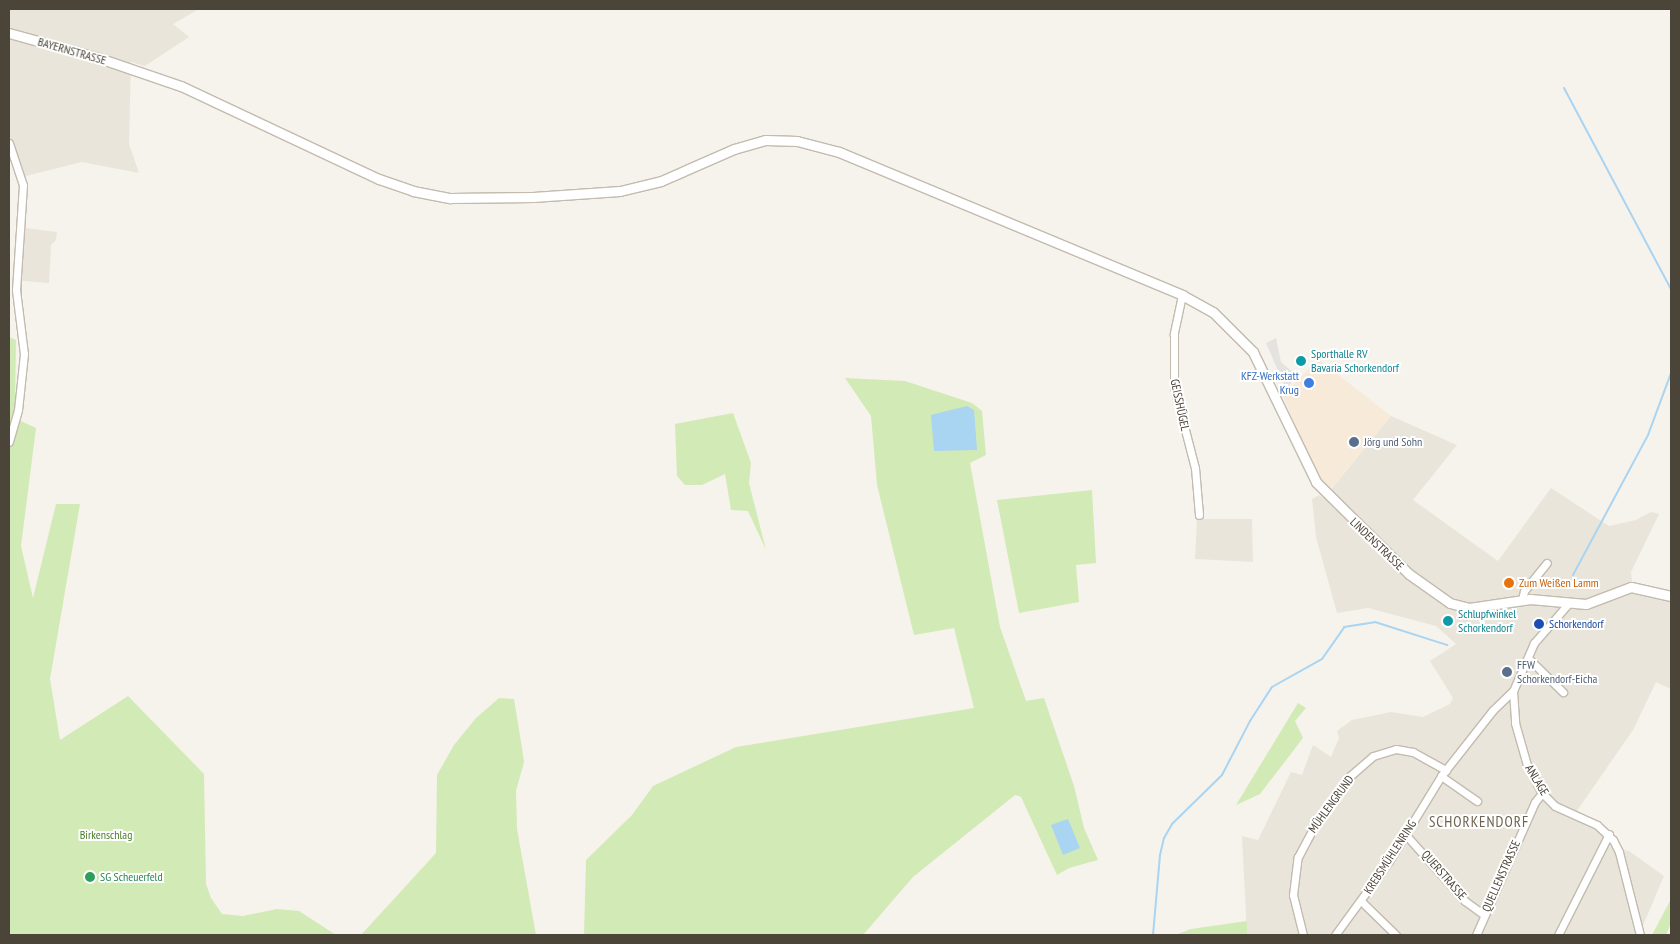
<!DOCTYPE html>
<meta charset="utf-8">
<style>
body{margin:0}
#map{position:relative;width:1680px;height:944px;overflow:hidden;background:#f6f3ec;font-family:"PT Sans Narrow",sans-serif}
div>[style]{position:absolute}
.residential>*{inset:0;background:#eae5da}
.commercial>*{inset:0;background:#f7ead8}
.green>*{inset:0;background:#d2eab5}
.parking>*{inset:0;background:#e5e3e0}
.water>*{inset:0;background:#a9d4f2}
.stream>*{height:2px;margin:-1px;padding:0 1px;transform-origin:1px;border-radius:1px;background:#a9d4f2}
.roads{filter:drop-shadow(1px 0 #c2bbae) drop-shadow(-1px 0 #c2bbae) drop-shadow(0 1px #c2bbae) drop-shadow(0 -1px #c2bbae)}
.minor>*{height:7px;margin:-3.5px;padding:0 3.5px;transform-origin:3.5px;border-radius:3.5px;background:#fff}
.tertiary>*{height:9px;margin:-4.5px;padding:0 4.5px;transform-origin:4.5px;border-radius:4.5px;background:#fff}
.dots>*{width:14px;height:14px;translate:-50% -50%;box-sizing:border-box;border:2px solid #fff;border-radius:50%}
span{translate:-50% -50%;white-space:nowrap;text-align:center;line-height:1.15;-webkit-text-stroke:4px #fff;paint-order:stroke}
.street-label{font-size:12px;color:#4b4439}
.culture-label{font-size:12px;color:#0d838f}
.left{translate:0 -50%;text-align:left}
.shop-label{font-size:12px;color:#366cbe}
.right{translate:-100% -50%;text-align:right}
.service-label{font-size:12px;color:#4e5e75}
.food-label{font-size:12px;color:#c56008}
.transit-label{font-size:12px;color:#164399}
.park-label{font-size:12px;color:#4a7f2a}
.leisure-label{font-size:12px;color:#27864d}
.quarter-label{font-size:15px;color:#6e6250;letter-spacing:1px}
.frame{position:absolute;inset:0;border:10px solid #4b4439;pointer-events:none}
</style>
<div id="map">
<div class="residential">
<i style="clip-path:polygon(9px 9px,199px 9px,173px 24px,189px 37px,145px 66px,131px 62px,129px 144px,139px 173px,82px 162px,26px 176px,25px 228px,57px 232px,56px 240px,51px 245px,49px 283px,12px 280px,19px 207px,19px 188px,9px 153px)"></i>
<i style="clip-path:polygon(1391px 416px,1457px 445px,1413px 500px,1498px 561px,1551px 488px,1609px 526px,1636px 520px,1651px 512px,1659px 514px,1631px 572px,1632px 582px,1671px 592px,1671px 689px,1656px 682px,1633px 730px,1572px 818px,1599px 831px,1611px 847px,1629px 851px,1664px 876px,1639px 935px,1247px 935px,1242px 836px,1258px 840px,1291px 772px,1302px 775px,1313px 745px,1331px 757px,1339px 738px,1337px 731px,1352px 720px,1391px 712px,1423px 717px,1450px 704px,1453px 698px,1430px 661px,1456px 644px,1436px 626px,1368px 608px,1337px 613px,1316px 537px,1312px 499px,1319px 495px,1324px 498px)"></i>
<i style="clip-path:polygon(1197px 519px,1252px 519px,1253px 562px,1195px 559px)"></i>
</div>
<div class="commercial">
<i style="clip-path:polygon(1318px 359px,1391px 416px,1329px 491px,1310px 460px,1283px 396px)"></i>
</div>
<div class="green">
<i style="clip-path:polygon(9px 337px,16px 340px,15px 406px,12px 417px,36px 428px,21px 546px,33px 598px,56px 504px,80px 504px,50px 679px,60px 740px,128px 696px,204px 774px,206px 884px,211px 898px,222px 914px,243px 916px,277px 909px,299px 911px,336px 935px,9px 935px)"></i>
<i style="clip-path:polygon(845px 378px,905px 381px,972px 403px,982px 411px,986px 455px,970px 463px,1000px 627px,1026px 701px,1044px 698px,1074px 786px,1084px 828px,1098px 860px,1069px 868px,1057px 875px,1021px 797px,1015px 795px,913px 877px,863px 935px,584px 935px,586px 860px,632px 815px,653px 786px,736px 747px,974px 708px,954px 628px,914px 635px,877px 485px,871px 416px)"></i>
<i style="clip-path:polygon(733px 413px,751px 463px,749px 483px,766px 550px,748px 511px,731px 510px,725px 474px,702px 485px,685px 485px,677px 476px,675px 424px)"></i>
<i style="clip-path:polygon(1092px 490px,1096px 563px,1076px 565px,1079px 602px,1019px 613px,997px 500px)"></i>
<i style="clip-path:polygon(499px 698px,514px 699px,522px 748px,524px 762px,516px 791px,517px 829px,536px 935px,361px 935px,436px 853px,437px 775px,454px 745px,476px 718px)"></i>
<i style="clip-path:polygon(1298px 703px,1306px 708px,1295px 721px,1303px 738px,1260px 794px,1236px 805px)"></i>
<i style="clip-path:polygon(1671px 899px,1671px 923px,1666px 935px,1652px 935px)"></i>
<i style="clip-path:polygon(1247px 921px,1247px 935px,1175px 935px,1191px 929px)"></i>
</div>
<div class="parking">
<i style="clip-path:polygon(1276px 338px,1281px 362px,1297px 376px,1286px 389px,1266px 343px)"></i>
</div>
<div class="water">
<i style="clip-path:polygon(967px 406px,974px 410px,977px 450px,934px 451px,931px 415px)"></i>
<i style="clip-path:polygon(1068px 819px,1080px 848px,1063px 855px,1051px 825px)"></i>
</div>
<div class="stream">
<i style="left:1564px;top:88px;width:228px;rotate:62deg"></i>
<i style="left:21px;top:279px;width:24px;rotate:90deg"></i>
<i style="left:22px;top:313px;width:32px;rotate:83deg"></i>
<i style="left:9px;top:449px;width:38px;rotate:-72deg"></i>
<i style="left:21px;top:413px;width:58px;rotate:-84.1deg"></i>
<i style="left:1573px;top:575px;width:159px;rotate:-61.8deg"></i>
<i style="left:1648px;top:435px;width:66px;rotate:-69.6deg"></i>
<i style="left:1153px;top:935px;width:80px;rotate:-85deg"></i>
<i style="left:1160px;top:855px;width:17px;rotate:-77deg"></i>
<i style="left:1164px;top:838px;width:16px;rotate:-60deg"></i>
<i style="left:1172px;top:824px;width:70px;rotate:-44.4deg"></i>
<i style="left:1222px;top:775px;width:61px;rotate:-62.6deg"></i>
<i style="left:1250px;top:721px;width:40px;rotate:-57.1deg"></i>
<i style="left:1272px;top:687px;width:57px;rotate:-29.2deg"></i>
<i style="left:1322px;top:659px;width:39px;rotate:-55deg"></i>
<i style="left:1344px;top:627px;width:31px;rotate:-9deg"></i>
<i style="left:1375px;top:622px;width:76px;rotate:17.7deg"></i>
</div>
<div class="roads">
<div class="minor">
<i style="left:9px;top:143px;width:44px;rotate:71.6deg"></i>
<i style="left:23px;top:185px;width:105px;rotate:93.8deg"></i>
<i style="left:16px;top:290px;width:64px;rotate:82.9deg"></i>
<i style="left:24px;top:354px;width:56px;rotate:96.1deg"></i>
<i style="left:18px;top:410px;width:33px;rotate:106deg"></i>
<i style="left:1182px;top:295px;width:40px;rotate:102deg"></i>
<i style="left:1174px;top:334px;width:53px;rotate:90deg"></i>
<i style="left:1174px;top:387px;width:84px;rotate:75.5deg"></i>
<i style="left:1195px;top:468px;width:47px;rotate:85.1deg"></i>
<i style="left:1522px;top:599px;width:8px;rotate:-76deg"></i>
<i style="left:1524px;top:591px;width:36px;rotate:-51deg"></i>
<i style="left:1568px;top:604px;width:52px;rotate:131.1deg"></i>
<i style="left:1534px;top:643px;width:52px;rotate:113.6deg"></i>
<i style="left:1513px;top:691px;width:32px;rotate:86deg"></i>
<i style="left:1515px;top:723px;width:44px;rotate:74.1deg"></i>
<i style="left:1527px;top:765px;width:32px;rotate:62deg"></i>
<i style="left:1542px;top:793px;width:18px;rotate:45deg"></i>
<i style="left:1555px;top:806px;width:46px;rotate:24.3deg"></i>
<i style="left:1597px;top:825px;width:22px;rotate:43deg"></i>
<i style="left:1613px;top:840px;width:13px;rotate:63deg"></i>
<i style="left:1619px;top:852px;width:86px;rotate:75.8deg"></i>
<i style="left:1528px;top:658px;width:49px;rotate:44.2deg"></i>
<i style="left:1441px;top:776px;width:44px;rotate:34.8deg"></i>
<i style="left:1405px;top:834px;width:90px;rotate:48.2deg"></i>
<i style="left:1465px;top:901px;width:24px;rotate:36deg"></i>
<i style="left:1361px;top:901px;width:49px;rotate:44.2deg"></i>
<i style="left:1303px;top:935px;width:41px;rotate:-104deg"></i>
<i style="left:1293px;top:895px;width:38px;rotate:-83deg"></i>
<i style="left:1298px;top:857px;width:34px;rotate:-62deg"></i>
<i style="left:1314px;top:827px;width:62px;rotate:-54.8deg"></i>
<i style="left:1350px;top:776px;width:30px;rotate:-41deg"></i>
<i style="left:1373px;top:756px;width:24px;rotate:-17deg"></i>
<i style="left:1396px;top:749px;width:17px;rotate:10deg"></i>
<i style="left:1413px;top:752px;width:38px;rotate:29deg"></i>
<i style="left:1335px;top:935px;width:92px;rotate:-53.9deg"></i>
<i style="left:1389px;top:861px;width:100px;rotate:-58.5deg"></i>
<i style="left:1441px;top:776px;width:84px;rotate:-51.8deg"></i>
<i style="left:1493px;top:710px;width:28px;rotate:-44deg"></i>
<i style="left:1476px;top:935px;width:145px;rotate:-66.1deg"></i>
<i style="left:1535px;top:802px;width:11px;rotate:-52deg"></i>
<i style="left:1558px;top:935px;width:113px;rotate:-63.2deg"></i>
</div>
<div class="tertiary">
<i style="left:9px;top:33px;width:93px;rotate:15.5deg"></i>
<i style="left:99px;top:58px;width:87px;rotate:18.9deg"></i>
<i style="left:181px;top:86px;width:219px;rotate:25.2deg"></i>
<i style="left:379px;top:179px;width:36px;rotate:19deg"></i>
<i style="left:413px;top:191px;width:38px;rotate:11deg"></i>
<i style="left:450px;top:198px;width:83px;rotate:-0.7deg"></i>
<i style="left:533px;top:197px;width:87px;rotate:-3.9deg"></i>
<i style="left:620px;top:191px;width:42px;rotate:-13.7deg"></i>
<i style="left:661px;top:181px;width:80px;rotate:-23.7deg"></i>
<i style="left:734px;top:149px;width:33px;rotate:-16deg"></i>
<i style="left:766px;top:140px;width:31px;rotate:2deg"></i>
<i style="left:797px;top:141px;width:43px;rotate:14.7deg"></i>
<i style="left:839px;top:152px;width:372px;rotate:22.6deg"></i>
<i style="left:1182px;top:295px;width:35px;rotate:29deg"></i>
<i style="left:1213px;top:312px;width:57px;rotate:45deg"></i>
<i style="left:1253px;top:352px;width:144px;rotate:64.1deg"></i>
<i style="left:1316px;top:482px;width:131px;rotate:44.7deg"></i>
<i style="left:1409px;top:574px;width:50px;rotate:35.3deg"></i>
<i style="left:1450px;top:603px;width:20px;rotate:15deg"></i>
<i style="left:1469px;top:608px;width:62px;rotate:-8.4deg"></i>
<i style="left:1530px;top:599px;width:56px;rotate:5.1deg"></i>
<i style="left:1586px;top:604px;width:48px;rotate:-20.7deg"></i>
<i style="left:1631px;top:587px;width:41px;rotate:12.7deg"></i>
</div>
</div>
<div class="dots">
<i style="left:1301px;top:361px;background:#0f9aa8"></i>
<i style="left:1309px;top:383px;background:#3f7fe0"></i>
<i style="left:1354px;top:442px;background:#5c6f8a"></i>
<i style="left:1509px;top:583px;background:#e8710a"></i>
<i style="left:1448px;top:621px;background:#0f9aa8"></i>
<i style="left:1539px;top:624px;background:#1a4fb4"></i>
<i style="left:1507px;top:672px;background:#5c6f8a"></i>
<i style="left:90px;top:877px;background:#2e9e5b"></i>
</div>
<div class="street-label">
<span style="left:72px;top:51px;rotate:16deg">BAYERNSTRASSE</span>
<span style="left:1180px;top:405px;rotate:78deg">GEISSHÜGEL</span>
<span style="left:1377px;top:544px;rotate:44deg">LINDENSTRASSE</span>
<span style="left:1537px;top:780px;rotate:59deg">ANLAGE</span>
<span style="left:1331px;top:804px;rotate:-54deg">MÜHLENGRUND</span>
<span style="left:1390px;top:857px;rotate:-57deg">KREBSMÜHLENRING</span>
<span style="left:1444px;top:875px;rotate:49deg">QUERSTRASSE</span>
<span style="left:1501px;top:876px;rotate:-66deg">QUELLENSTRASSE</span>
</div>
<div class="culture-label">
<span class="left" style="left:1311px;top:361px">Sporthalle RV<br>Bavaria Schorkendorf</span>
<span class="left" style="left:1458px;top:621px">Schlupfwinkel<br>Schorkendorf</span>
</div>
<div class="shop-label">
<span class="right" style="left:1299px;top:383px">KFZ-Werkstatt<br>Krug</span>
</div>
<div class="service-label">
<span class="left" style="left:1364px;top:442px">Jörg und Sohn</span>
<span class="left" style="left:1517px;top:672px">FFW<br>Schorkendorf-Eicha</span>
</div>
<div class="food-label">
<span class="left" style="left:1519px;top:583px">Zum Weißen Lamm</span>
</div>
<div class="transit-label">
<span class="left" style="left:1549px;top:624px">Schorkendorf</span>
</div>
<div class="park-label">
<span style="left:106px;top:835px">Birkenschlag</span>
</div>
<div class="leisure-label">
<span class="left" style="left:100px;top:877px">SG Scheuerfeld</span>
</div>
<div class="quarter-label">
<span style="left:1479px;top:822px">SCHORKENDORF</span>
</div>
<div class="frame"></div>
</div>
